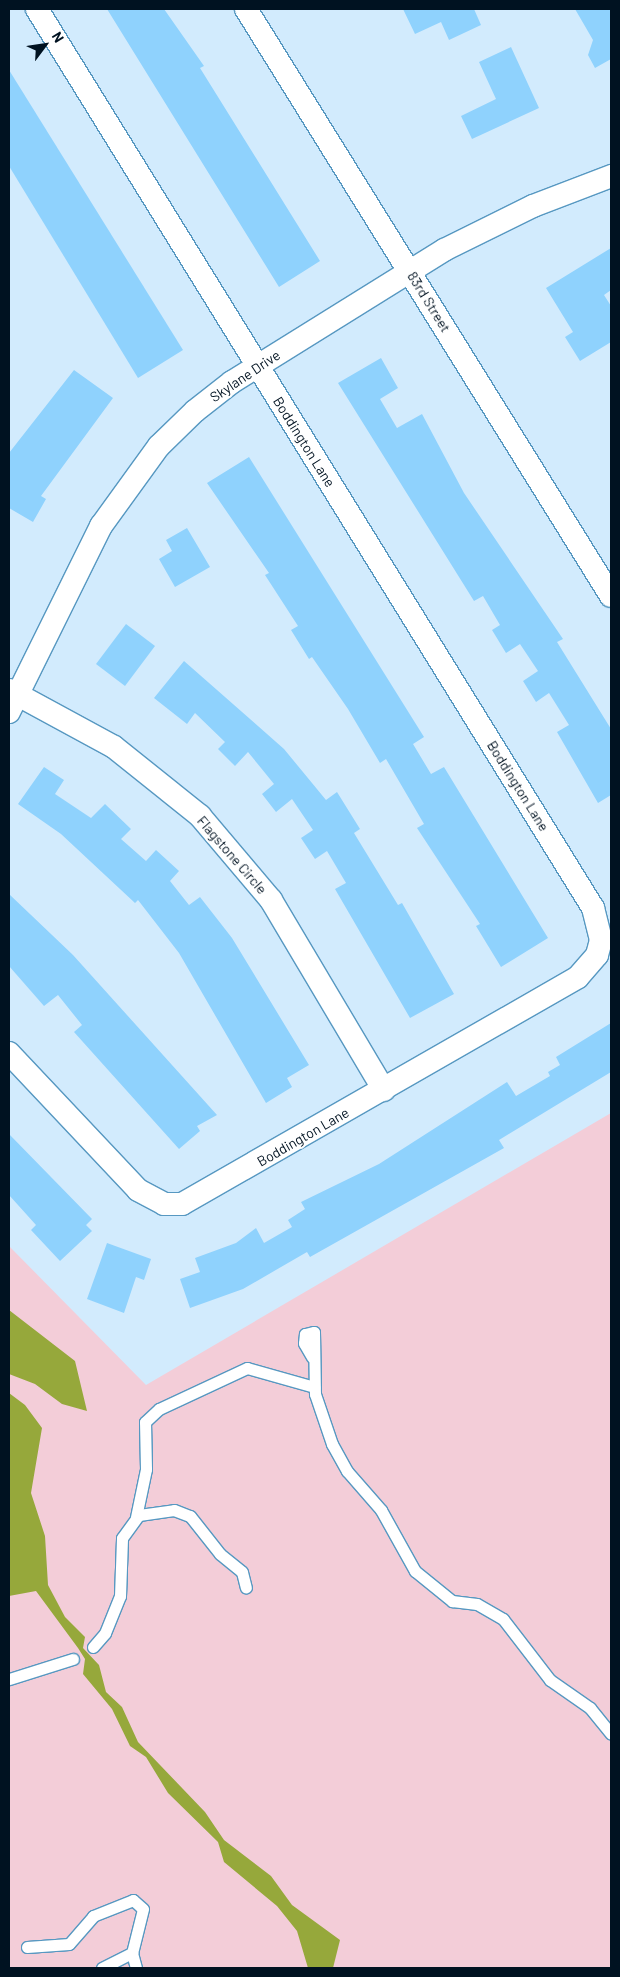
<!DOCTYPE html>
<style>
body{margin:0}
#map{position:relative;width:620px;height:1977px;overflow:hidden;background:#d2ebfd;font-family:Barlow,sans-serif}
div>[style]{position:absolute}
.green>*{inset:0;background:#f3cdd8}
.water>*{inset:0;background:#96a83b}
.building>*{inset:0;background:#8fd2fd}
.roads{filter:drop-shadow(1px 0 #5798c1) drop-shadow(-1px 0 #5798c1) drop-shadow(0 1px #5798c1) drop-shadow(0 -1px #5798c1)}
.service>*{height:11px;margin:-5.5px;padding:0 5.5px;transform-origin:5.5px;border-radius:5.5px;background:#fff}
.minor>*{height:22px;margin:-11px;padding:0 11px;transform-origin:11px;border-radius:11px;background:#fff}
span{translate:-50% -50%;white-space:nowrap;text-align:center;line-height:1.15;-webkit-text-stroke:4px #fff;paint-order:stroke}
.street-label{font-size:14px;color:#001221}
.frame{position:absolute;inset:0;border:10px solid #001221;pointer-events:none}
.north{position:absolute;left:20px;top:20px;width:50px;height:50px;-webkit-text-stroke:4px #fff;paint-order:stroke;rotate:59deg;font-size:14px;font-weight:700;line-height:20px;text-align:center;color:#001221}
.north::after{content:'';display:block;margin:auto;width:18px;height:22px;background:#001221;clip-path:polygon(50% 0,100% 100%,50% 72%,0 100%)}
</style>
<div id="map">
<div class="green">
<i style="clip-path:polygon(611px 1113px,611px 1968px,9px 1968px,9px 1246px,146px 1385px)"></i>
</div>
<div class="water">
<i style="clip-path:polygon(9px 1310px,75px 1361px,87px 1411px,62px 1404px,35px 1384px,9px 1374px)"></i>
<i style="clip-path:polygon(9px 1393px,25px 1405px,42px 1428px,31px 1493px,45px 1536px,48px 1585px,65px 1617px,85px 1637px,83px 1648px,99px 1665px,106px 1692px,122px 1707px,138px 1742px,205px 1812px,224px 1840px,271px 1876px,292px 1905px,340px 1940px,333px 1968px,308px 1968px,297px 1931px,277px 1906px,224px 1862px,218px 1842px,168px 1793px,146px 1757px,130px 1746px,112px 1709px,83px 1674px,85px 1659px,78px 1648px,36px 1591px,9px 1596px)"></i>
</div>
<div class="building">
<i style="clip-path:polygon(107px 9px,164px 9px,204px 66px,200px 68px,320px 261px,279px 287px)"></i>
<i style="clip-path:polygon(403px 9px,474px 9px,481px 25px,449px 40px,441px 22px,415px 34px)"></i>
<i style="clip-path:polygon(575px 9px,611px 9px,611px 59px,595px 68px,588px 55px,593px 40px)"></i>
<i style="clip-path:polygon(511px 47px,539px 108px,472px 139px,461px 116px,496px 99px,479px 62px)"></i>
<i style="clip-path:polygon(9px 70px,183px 350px,138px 378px,9px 166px)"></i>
<i style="clip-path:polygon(611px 248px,611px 290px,604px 295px,611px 306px,611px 342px,580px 361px,565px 337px,573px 332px,546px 288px)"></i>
<i style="clip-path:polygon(381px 358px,398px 388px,380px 399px,397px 428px,422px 414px,464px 493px,563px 639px,557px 642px,611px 729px,611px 795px,598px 803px,557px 732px,569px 725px,549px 693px,536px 702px,523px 681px,538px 671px,520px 644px,506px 653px,492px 630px,500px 625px,483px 596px,474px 601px,338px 383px)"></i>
<i style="clip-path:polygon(74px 370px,113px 398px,41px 496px,46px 499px,33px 522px,9px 508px,9px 453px)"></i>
<i style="clip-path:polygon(249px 457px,424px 737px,413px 744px,431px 774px,444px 767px,548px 938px,501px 967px,476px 926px,480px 924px,417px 828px,424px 824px,386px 759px,380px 763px,348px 709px,312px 657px,309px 659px,291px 630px,298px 626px,265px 575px,269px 573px,207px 483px)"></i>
<i style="clip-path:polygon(187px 528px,210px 567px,175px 587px,159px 559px,172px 551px,166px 540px)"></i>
<i style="clip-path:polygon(126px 624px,155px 646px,125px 686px,96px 664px)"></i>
<i style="clip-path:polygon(184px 661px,284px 749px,326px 800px,337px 792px,360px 829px,354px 833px,398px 905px,402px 903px,454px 994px,410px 1018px,335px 889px,346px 883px,327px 851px,315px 859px,301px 838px,313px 830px,292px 799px,276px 812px,262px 794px,274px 784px,248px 752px,235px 766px,218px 749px,225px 742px,195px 713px,187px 724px,154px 698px)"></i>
<i style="clip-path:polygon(44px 767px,64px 780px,55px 794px,91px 818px,105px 804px,131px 829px,121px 839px,146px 861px,156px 850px,179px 871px,170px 881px,189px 905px,200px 897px,232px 938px,309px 1065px,287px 1078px,292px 1087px,266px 1103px,179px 953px,138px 900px,135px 903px,61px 834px,18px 804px)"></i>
<i style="clip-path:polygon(9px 894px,73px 955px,217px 1115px,197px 1126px,200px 1131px,179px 1149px,74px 1032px,82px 1025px,58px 995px,44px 1006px,9px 966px)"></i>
<i style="clip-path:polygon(611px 1023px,611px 1072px,499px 1140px,504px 1148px,310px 1257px,307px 1252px,243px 1289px,190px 1308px,180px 1279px,200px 1272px,195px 1258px,236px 1243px,256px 1228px,264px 1243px,292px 1227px,288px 1220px,305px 1209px,301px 1202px,379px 1164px,507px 1082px,516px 1096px,550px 1076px,548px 1072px,560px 1065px,556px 1057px)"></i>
<i style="clip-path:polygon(9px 1134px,92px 1219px,86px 1225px,92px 1231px,60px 1261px,31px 1230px,36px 1225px,9px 1195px)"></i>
<i style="clip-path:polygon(107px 1243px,151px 1259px,144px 1280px,136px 1277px,124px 1313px,87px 1299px)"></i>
</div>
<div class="roads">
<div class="service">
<i style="left:312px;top:1357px;width:16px;rotate:-120deg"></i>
<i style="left:304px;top:1343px;width:9px;rotate:-84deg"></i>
<i style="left:305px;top:1334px;width:9px;rotate:-13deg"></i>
<i style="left:314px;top:1332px;width:62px;rotate:89.1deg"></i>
<i style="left:315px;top:1394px;width:53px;rotate:71.2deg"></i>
<i style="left:332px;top:1444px;width:31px;rotate:61deg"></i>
<i style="left:347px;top:1471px;width:52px;rotate:48.9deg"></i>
<i style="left:381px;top:1510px;width:70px;rotate:60.9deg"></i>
<i style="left:415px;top:1571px;width:48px;rotate:39deg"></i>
<i style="left:452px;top:1601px;width:25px;rotate:7deg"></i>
<i style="left:477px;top:1604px;width:30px;rotate:30deg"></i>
<i style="left:503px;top:1619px;width:77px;rotate:52.4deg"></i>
<i style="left:550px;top:1680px;width:49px;rotate:35deg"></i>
<i style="left:590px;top:1708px;width:33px;rotate:51deg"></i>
<i style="left:136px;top:1517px;width:49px;rotate:-78.2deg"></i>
<i style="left:146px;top:1469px;width:47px;rotate:-91.2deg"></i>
<i style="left:145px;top:1422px;width:19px;rotate:-43deg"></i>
<i style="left:159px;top:1409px;width:97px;rotate:-25deg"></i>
<i style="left:247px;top:1368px;width:70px;rotate:15.8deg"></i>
<i style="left:93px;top:1647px;width:18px;rotate:-49deg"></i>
<i style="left:105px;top:1633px;width:40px;rotate:-68deg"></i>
<i style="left:120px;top:1596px;width:58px;rotate:-88deg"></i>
<i style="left:122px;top:1538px;width:29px;rotate:-54deg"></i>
<i style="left:139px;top:1515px;width:35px;rotate:-8deg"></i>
<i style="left:174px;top:1510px;width:17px;rotate:21deg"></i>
<i style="left:190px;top:1516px;width:48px;rotate:51.7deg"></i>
<i style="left:220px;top:1554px;width:28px;rotate:39deg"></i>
<i style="left:242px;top:1572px;width:16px;rotate:76deg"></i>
<i style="left:9px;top:1679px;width:67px;rotate:-17.4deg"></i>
<i style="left:27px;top:1947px;width:42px;rotate:-4.1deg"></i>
<i style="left:69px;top:1944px;width:37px;rotate:-49deg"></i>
<i style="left:93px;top:1916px;width:43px;rotate:-21.8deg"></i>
<i style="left:133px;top:1900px;width:13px;rotate:42deg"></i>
<i style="left:143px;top:1909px;width:45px;rotate:104deg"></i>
<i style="left:132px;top:1953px;width:16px;rotate:75deg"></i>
<i style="left:102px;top:1968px;width:34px;rotate:-27deg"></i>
</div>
<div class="minor">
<i style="left:246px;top:9px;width:691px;rotate:58.13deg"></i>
<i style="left:9px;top:690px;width:119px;rotate:28.5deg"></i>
<i style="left:114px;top:747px;width:110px;rotate:38.7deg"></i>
<i style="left:200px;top:816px;width:110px;rotate:49.8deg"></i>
<i style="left:271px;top:900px;width:221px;rotate:59.3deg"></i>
<i style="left:9px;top:712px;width:208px;rotate:-63.7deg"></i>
<i style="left:101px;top:526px;width:99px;rotate:-54.1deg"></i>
<i style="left:159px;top:446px;width:50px;rotate:-44.2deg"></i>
<i style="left:195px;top:411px;width:47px;rotate:-38.1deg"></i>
<i style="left:232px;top:382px;width:250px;rotate:-31.9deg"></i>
<i style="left:444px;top:250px;width:99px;rotate:-26.3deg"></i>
<i style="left:533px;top:206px;width:84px;rotate:-21deg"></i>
<i style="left:9px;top:1053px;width:188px;rotate:46.7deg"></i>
<i style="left:138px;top:1190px;width:30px;rotate:28deg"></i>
<i style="left:164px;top:1204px;width:18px"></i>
<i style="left:182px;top:1204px;width:456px;rotate:-29.8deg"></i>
<i style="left:578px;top:977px;width:29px;rotate:-49deg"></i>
<i style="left:597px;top:955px;width:16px;rotate:-75deg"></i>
<i style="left:601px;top:940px;width:33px;rotate:-104deg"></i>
<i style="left:593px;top:908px;width:1057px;rotate:-121.74deg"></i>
</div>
</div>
<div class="street-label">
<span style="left:429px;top:302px;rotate:58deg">83rd Street</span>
<span style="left:245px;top:376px;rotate:-34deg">Skylane Drive</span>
<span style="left:304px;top:442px;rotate:58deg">Boddington Lane</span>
<span style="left:518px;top:786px;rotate:58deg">Boddington Lane</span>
<span style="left:232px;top:855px;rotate:49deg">Flagstone Circle</span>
<span style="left:303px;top:1137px;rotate:-30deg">Boddington Lane</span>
</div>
<div class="frame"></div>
<div class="north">N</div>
</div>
